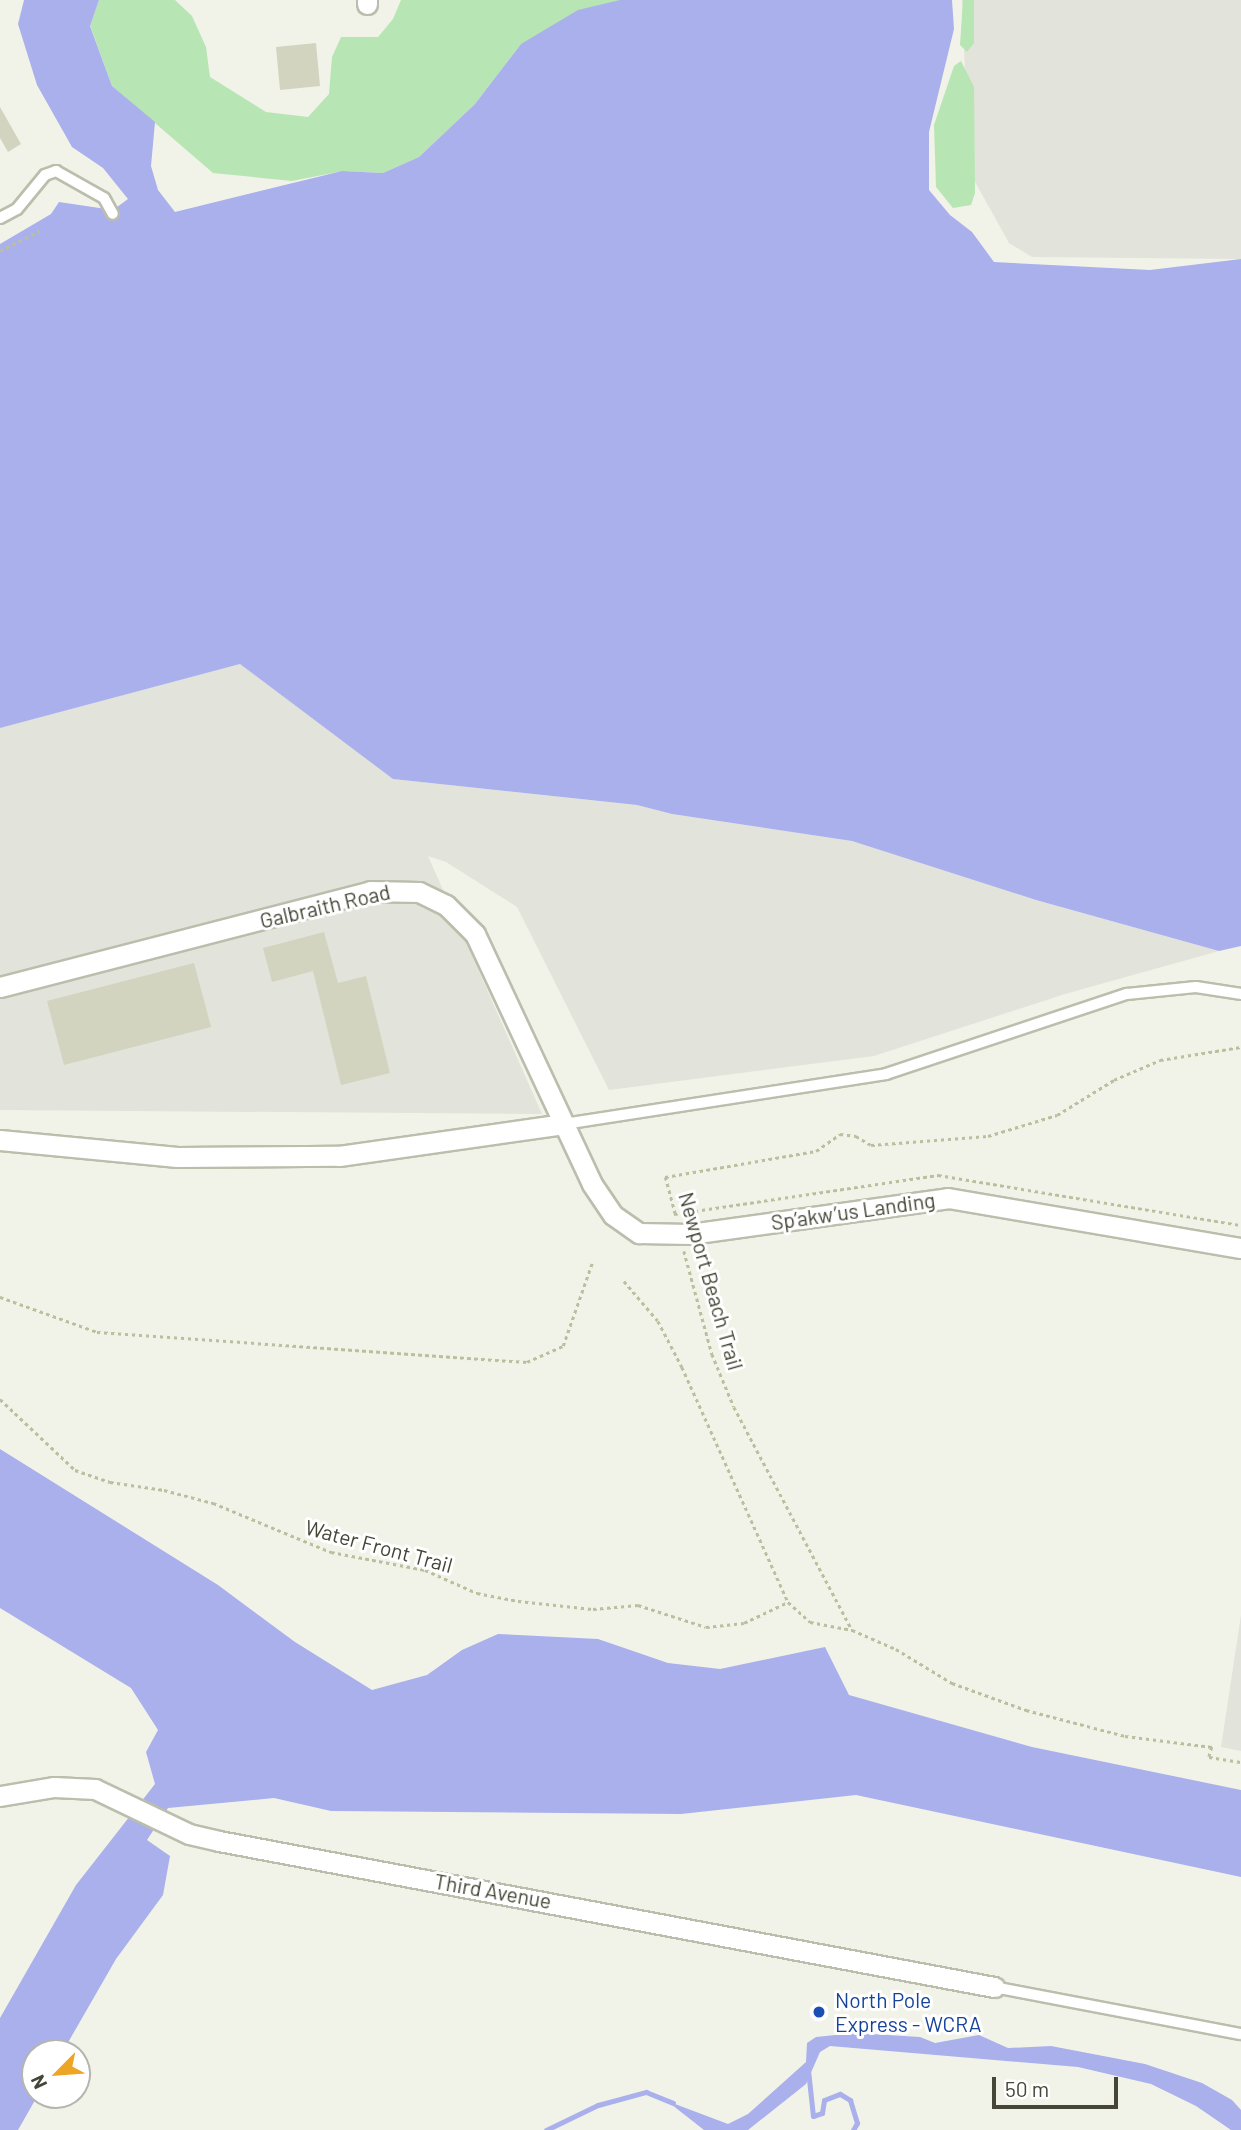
<!DOCTYPE html>
<meta charset="utf-8">
<style>
body{margin:0}
#map{position:relative;width:1241px;height:2130px;overflow:hidden;background:#f1f3e9;font-family:Barlow,sans-serif}
div>[style]{position:absolute}
.industrial>*{inset:0;background:#e2e3da}
.green>*{inset:0;background:#b7e5b4}
.water>*{inset:0;background:#a9b0ec}
.stream>*{height:5px;margin:-2.5px;padding:0 2.5px;transform-origin:2.5px;border-radius:2.5px;background:#a9b0ec}
.building>*{inset:0;background:#d2d4bf}
.path>*{height:2.5px;margin-top:-1.25px;transform-origin:0;background:repeating-linear-gradient(90deg,#bbbf9e 0 3.5px,transparent 0 7px)}
.roads{filter:drop-shadow(2px 0 #bbbeac) drop-shadow(-2px 0 #bbbeac) drop-shadow(0 2px #bbbeac) drop-shadow(0 -2px #bbbeac)}
.lane>*{height:10px;margin:-5px;padding:0 5px;transform-origin:5px;border-radius:5px;background:#fff}
.street>*{height:19px;margin:-9.5px;padding:0 9.5px;transform-origin:9.5px;border-radius:9.5px;background:#fff}
.dots>*{width:19px;height:19px;translate:-50% -50%;box-sizing:border-box;border:4px solid #fff;border-radius:50%}
span{translate:-50% -50%;white-space:nowrap;text-align:center;line-height:1.15;-webkit-text-stroke:6px #fff;paint-order:stroke}
.street-label{font-size:21px;color:#454637}
.transit-label{font-size:21px;color:#164399}
.left{translate:0 -50%;text-align:left}
.north{position:absolute;left:21px;top:2039px;width:70px;height:70px;box-sizing:border-box;background:#fff;border:2px solid #b5b5af;border-radius:50%;rotate:245deg;font-size:19px;font-weight:700;line-height:28px;text-align:center;color:#454637}
.north::after{content:'';display:block;margin:auto;width:24px;height:32px;background:#eda526;clip-path:polygon(50% 0,100% 100%,50% 72%,0 100%)}
.scale{position:absolute;left:992px;top:2077px;width:126px;height:32px;box-sizing:border-box;border:4px solid #454637;border-top:0;padding-left:9px;font-size:21px;line-height:24px;white-space:nowrap;color:#454637;-webkit-text-stroke:5px #fff;paint-order:stroke}
</style>
<div id="map">
<div class="industrial">
<i style="clip-path:polygon(962px 0,1241px 0,1241px 259px,1032px 257px,1009px 243px,969px 171px)"></i>
<i style="clip-path:polygon(240px 664px,393px 779px,637px 805px,672px 814px,852px 841px,1036px 900px,1219px 951px,1065px 994px,874px 1056px,609px 1090px,517px 907px,446px 862px,428px 856px,542px 1114px,0 1110px,0 728px)"></i>
<i style="clip-path:polygon(1241px 1615px,1241px 1751px,1221px 1747px)"></i>
</div>
<div class="green">
<i style="clip-path:polygon(99px 0,175px 0,192px 16px,206px 47px,210px 77px,266px 112px,308px 117px,329px 94px,332px 57px,341px 37px,378px 37px,393px 19px,401px 0,898px 0,521px 44px,475px 104px,419px 157px,383px 173px,343px 171px,292px 181px,213px 173px,112px 86px,90px 25px)"></i>
<i style="clip-path:polygon(963px 0,974px 0,974px 43px,967px 52px,960px 45px)"></i>
<i style="clip-path:polygon(961px 61px,974px 87px,975px 193px,971px 205px,953px 208px,936px 187px,934px 125px,954px 66px)"></i>
</div>
<div class="water">
<i style="clip-path:polygon(24px 0,99px 0,90px 26px,112px 86px,155px 122px,151px 166px,158px 190px,175px 212px,342px 171px,383px 173px,419px 157px,475px 104px,521px 44px,578px 10px,620px 0,952px 0,954px 29px,929px 132px,929px 190px,950px 215px,972px 232px,994px 262px,1150px 270px,1241px 259px,1241px 946px,1219px 951px,1036px 900px,852px 841px,672px 814px,637px 805px,393px 779px,240px 664px,0 728px,0 244px,51px 214px,59px 202px,113px 210px,128px 199px,103px 168px,72px 147px,37px 85px,18px 24px)"></i>
<i style="clip-path:polygon(0 1449px,218px 1585px,295px 1642px,372px 1690px,427px 1675px,462px 1650px,498px 1634px,598px 1639px,668px 1663px,720px 1669px,825px 1647px,849px 1695px,1032px 1747px,1241px 1790px,1241px 1877px,856px 1795px,681px 1814px,331px 1811px,274px 1798px,168px 1808px,147px 1840px,170px 1856px,163px 1895px,116px 1959px,62px 2053px,35px 2053px,38px 2095px,18px 2130px,0 2130px,0 2018px,76px 1885px,155px 1784px,146px 1752px,158px 1730px,131px 1688px,0 1608px)"></i>
<i style="clip-path:polygon(855px 2033px,920px 2037px,935px 2043px,979px 2035px,1008px 2048px,1051px 2046px,1145px 2064px,1202px 2083px,1232px 2100px,1241px 2110px,1241px 2130px,1231px 2130px,1196px 2106px,1151px 2084px,1078px 2067px,830px 2046px,820px 2052px,806px 2084px,748px 2130px,704px 2130px,667px 2101px,728px 2124px,748px 2114px,806px 2062px,807px 2043px,816px 2037px)"></i>
</div>
<div class="stream">
<i style="left:808px;top:2070px;width:46px;rotate:83.8deg"></i>
<i style="left:813px;top:2116px;width:9px;rotate:-18deg"></i>
<i style="left:822px;top:2113px;width:13px;rotate:-81deg"></i>
<i style="left:824px;top:2100px;width:17px;rotate:-21deg"></i>
<i style="left:840px;top:2094px;width:12px;rotate:31deg"></i>
<i style="left:850px;top:2100px;width:24px;rotate:73deg"></i>
<i style="left:857px;top:2123px;width:8px;rotate:120deg"></i>
<i style="left:546px;top:2130px;width:58px;rotate:-25.7deg"></i>
<i style="left:598px;top:2105px;width:50px;rotate:-15.2deg"></i>
<i style="left:646px;top:2092px;width:29px;rotate:22deg"></i>
</div>
<div class="building">
<i style="clip-path:polygon(316px 43px,320px 86px,280px 90px,276px 47px)"></i>
<i style="clip-path:polygon(0 107px,21px 144px,8px 152px,0 138px)"></i>
<i style="clip-path:polygon(324px 932px,338px 983px,366px 976px,390px 1073px,341px 1085px,313px 971px,272px 982px,263px 948px)"></i>
<i style="clip-path:polygon(194px 963px,211px 1027px,64px 1065px,47px 1001px)"></i>
</div>
<div class="path">
<i style="left:0;top:251px;width:44px;rotate:-27.1deg"></i>
<i style="left:674px;top:1214px;width:267px;rotate:-8.4deg"></i>
<i style="left:938px;top:1175px;width:307px;rotate:9.4deg"></i>
<i style="left:675px;top:1214px;width:38px;rotate:-105deg"></i>
<i style="left:665px;top:1177px;width:153px;rotate:-9.8deg"></i>
<i style="left:816px;top:1151px;width:29px;rotate:-35deg"></i>
<i style="left:840px;top:1134px;width:16px;rotate:7deg"></i>
<i style="left:856px;top:1136px;width:17px;rotate:31deg"></i>
<i style="left:871px;top:1145px;width:117px;rotate:-4.4deg"></i>
<i style="left:988px;top:1136px;width:72px;rotate:-16.9deg"></i>
<i style="left:1057px;top:1115px;width:67px;rotate:-31.6deg"></i>
<i style="left:1114px;top:1080px;width:50px;rotate:-23.5deg"></i>
<i style="left:1160px;top:1060px;width:82px;rotate:-9.1deg"></i>
<i style="left:684px;top:1251px;width:107px;rotate:74.8deg"></i>
<i style="left:712px;top:1354px;width:57px;rotate:67.5deg"></i>
<i style="left:734px;top:1407px;width:252px;rotate:62.1deg"></i>
<i style="left:624px;top:1281px;width:52px;rotate:49.6deg"></i>
<i style="left:658px;top:1321px;width:52px;rotate:62.4deg"></i>
<i style="left:682px;top:1367px;width:258px;rotate:65.7deg"></i>
<i style="left:0;top:1297px;width:103px;rotate:19.8deg"></i>
<i style="left:97px;top:1332px;width:431px;rotate:4deg"></i>
<i style="left:527px;top:1362px;width:39px;rotate:-24deg"></i>
<i style="left:563px;top:1346px;width:88px;rotate:-70.7deg"></i>
<i style="left:0;top:1399px;width:103px;rotate:43.4deg"></i>
<i style="left:75px;top:1470px;width:37px;rotate:19deg"></i>
<i style="left:110px;top:1482px;width:55px;rotate:8.4deg"></i>
<i style="left:164px;top:1490px;width:51px;rotate:14.9deg"></i>
<i style="left:213px;top:1503px;width:128px;rotate:22.6deg"></i>
<i style="left:331px;top:1552px;width:96px;rotate:10.8deg"></i>
<i style="left:425px;top:1570px;width:57px;rotate:23.9deg"></i>
<i style="left:477px;top:1593px;width:42px;rotate:11deg"></i>
<i style="left:518px;top:1601px;width:75px;rotate:6.1deg"></i>
<i style="left:593px;top:1609px;width:45px;rotate:-5.1deg"></i>
<i style="left:638px;top:1605px;width:71px;rotate:17.9deg"></i>
<i style="left:706px;top:1627px;width:38px;rotate:-6deg"></i>
<i style="left:744px;top:1623px;width:49px;rotate:-25.5deg"></i>
<i style="left:788px;top:1602px;width:30px;rotate:42deg"></i>
<i style="left:810px;top:1622px;width:43px;rotate:10.8deg"></i>
<i style="left:852px;top:1630px;width:48px;rotate:23.4deg"></i>
<i style="left:896px;top:1649px;width:66px;rotate:31.3deg"></i>
<i style="left:952px;top:1683px;width:79px;rotate:20deg"></i>
<i style="left:1026px;top:1710px;width:102px;rotate:14.7deg"></i>
<i style="left:1125px;top:1736px;width:88px;rotate:7.2deg"></i>
<i style="left:1212px;top:1747px;width:10px;rotate:107deg"></i>
<i style="left:1209px;top:1757px;width:32px;rotate:9deg"></i>
</div>
<div class="roads">
<div class="lane">
<i style="left:0;top:218px;width:19px;rotate:-28deg"></i>
<i style="left:17px;top:209px;width:44px;rotate:-50.5deg"></i>
<i style="left:45px;top:175px;width:12px;rotate:-20deg"></i>
<i style="left:56px;top:171px;width:55px;rotate:29.4deg"></i>
<i style="left:104px;top:198px;width:18px;rotate:61deg"></i>
<i style="left:564px;top:1124px;width:326px;rotate:-8.8deg"></i>
<i style="left:886px;top:1074px;width:254px;rotate:-18.4deg"></i>
<i style="left:1127px;top:994px;width:69px;rotate:-5.8deg"></i>
<i style="left:1196px;top:987px;width:46px;rotate:8.8deg"></i>
<i style="left:994px;top:1987px;width:251px;rotate:10.8deg"></i>
</div>
<div class="street">
<i style="left:367px;top:0;width:4px;rotate:90deg"></i>
<i style="left:0;top:987px;width:382px;rotate:-14.5deg"></i>
<i style="left:370px;top:891px;width:49px;rotate:1.2deg"></i>
<i style="left:419px;top:892px;width:30px;rotate:26deg"></i>
<i style="left:446px;top:905px;width:41px;rotate:45deg"></i>
<i style="left:475px;top:934px;width:276px;rotate:64.9deg"></i>
<i style="left:592px;top:1184px;width:37px;rotate:56deg"></i>
<i style="left:613px;top:1215px;width:32px;rotate:35deg"></i>
<i style="left:639px;top:1233px;width:51px;rotate:1.1deg"></i>
<i style="left:690px;top:1234px;width:260px;rotate:-7.9deg"></i>
<i style="left:948px;top:1198px;width:297px;rotate:9.7deg"></i>
<i style="left:0;top:1140px;width:178px;rotate:5.5deg"></i>
<i style="left:177px;top:1157px;width:162px;rotate:-0.4deg"></i>
<i style="left:339px;top:1156px;width:227px;rotate:-8.1deg"></i>
<i style="left:0;top:1796px;width:55px;rotate:-9.5deg"></i>
<i style="left:54px;top:1787px;width:41px;rotate:2.8deg"></i>
<i style="left:95px;top:1789px;width:104px;rotate:25.6deg"></i>
<i style="left:189px;top:1834px;width:31px;rotate:13deg"></i>
<i style="left:219px;top:1841px;width:789px;rotate:10.67deg"></i>
</div>
</div>
<div class="dots">
<i style="left:819px;top:2012px;background:#1a4fb4"></i>
</div>
<div class="street-label">
<span style="left:325px;top:906px;rotate:-13deg">Galbraith Road</span>
<span style="left:853px;top:1211px;rotate:-8deg">Sp’akw’us Landing</span>
<span style="left:711px;top:1281px;rotate:74deg">Newport Beach Trail</span>
<span style="left:379px;top:1546px;rotate:15deg">Water Front Trail</span>
<span style="left:493px;top:1891px;rotate:10deg">Third Avenue</span>
</div>
<div class="transit-label">
<span class="left" style="left:835px;top:2012px">North Pole<br>Express - WCRA</span>
</div>
<div class="north">N</div>
<div class="scale">50 m</div>
</div>
